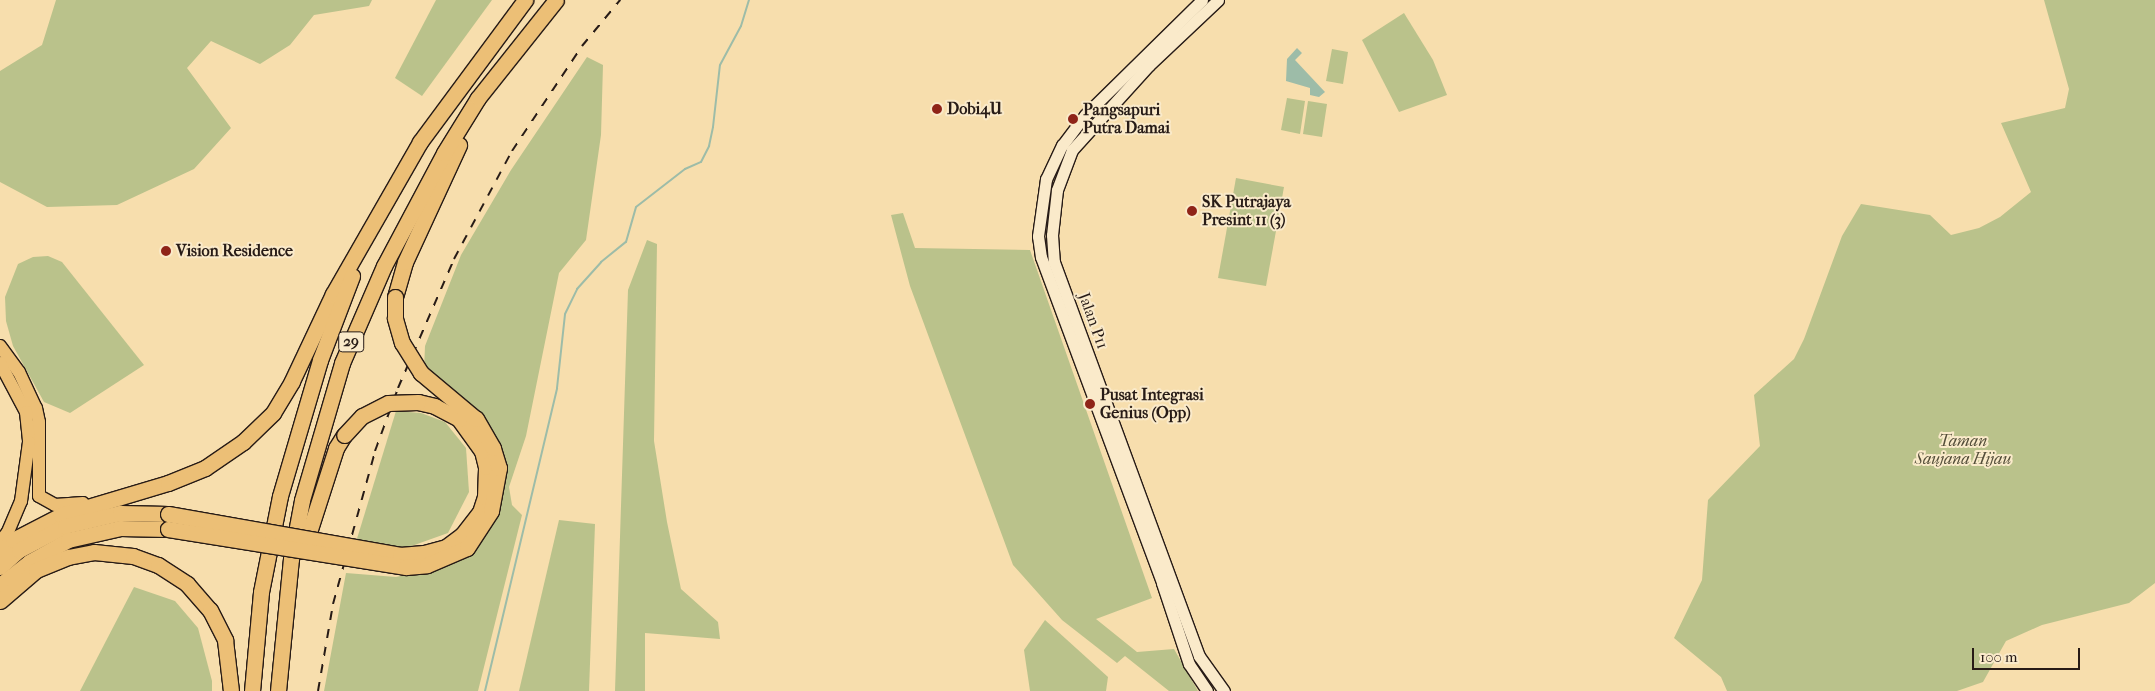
<!DOCTYPE html>
<style>
body{margin:0}
#map{position:relative;width:2155px;height:691px;overflow:hidden;background:#f7dead;font-family:"IM FELL French Canon",serif}
div>[style]{position:absolute}
.green>*{inset:0;background:#bac28b}
.water>*{inset:0;background:#9dbca8}
.stream>*{height:2px;margin:-1px;padding:0 1px;transform-origin:1px;border-radius:1px;background:#9dbca8}
.roads{filter:drop-shadow(1px 0 #271b16) drop-shadow(-1px 0 #271b16) drop-shadow(0 1px #271b16) drop-shadow(0 -1px #271b16)}
.secondary>*{height:11px;margin:-5.5px;padding:0 5.5px;transform-origin:5.5px;border-radius:5.5px;background:#faeaca}
.primary>*{height:12px;margin:-6px;padding:0 6px;transform-origin:6px;border-radius:6px;background:#ecbf76}
.highway>*{height:15px;margin:-7.5px;padding:0 7.5px;transform-origin:7.5px;border-radius:7.5px;background:#ecbf76}
.rail>*{height:2px;margin-top:-1px;transform-origin:0;background:repeating-linear-gradient(90deg,#271b16 0 9px,transparent 0 18px)}
.bridges{filter:drop-shadow(1px 0 #271b16) drop-shadow(-1px 0 #271b16) drop-shadow(0 1px #271b16) drop-shadow(0 -1px #271b16)}
.highway-bridge>*{height:15px;margin:-7.5px;padding:0 7.5px;transform-origin:7.5px;border-radius:7.5px;background:#ecbf76}
.dots>*{width:14px;height:14px;translate:-50% -50%;box-sizing:border-box;border:2px solid #faeaca;border-radius:50%}
span{translate:-50% -50%;white-space:nowrap;text-align:center;line-height:1.15;-webkit-text-stroke:4px #faeaca;paint-order:stroke}
.shield-label span{padding:1px 4px;background:#faeaca;border:1px solid;border-radius:4px;-webkit-text-stroke-width:0}
.shield-label{font-size:15px;color:#271b16;font-weight:700}
.poi-label{font-size:16px;color:#271b16;font-weight:700}
.left{translate:0 -50%;text-align:left}
.street-label{font-size:16px;color:#271b16}
.park-label{font-size:16px;color:#534d39;font-style:italic}
.scale{position:absolute;left:1972px;top:648px;width:108px;height:22px;box-sizing:border-box;border:2px solid #271b16;border-top:0;padding-left:6px;font-size:15px;line-height:18px;white-space:nowrap;color:#271b16;-webkit-text-stroke:4px #faeaca;paint-order:stroke}
</style>
<div id="map">
<div class="green">
<i style="clip-path:polygon(56px 0,372px 0,369px 6px,314px 15px,290px 45px,260px 64px,211px 41px,187px 68px,231px 128px,194px 169px,117px 205px,47px 207px,0 182px,0 71px,42px 45px)"></i>
<i style="clip-path:polygon(436px 0,492px 0,422px 96px,395px 78px)"></i>
<i style="clip-path:polygon(2044px 0,2155px 0,2155px 583px,2129px 603px,2042px 625px,2006px 641px,1983px 682px,1957px 691px,1727px 691px,1721px 677px,1674px 638px,1702px 580px,1708px 500px,1760px 446px,1754px 395px,1794px 359px,1804px 339px,1842px 236px,1861px 204px,1930px 215px,1951px 235px,1979px 228px,2000px 217px,2031px 192px,2001px 123px,2065px 108px,2069px 89px)"></i>
<i style="clip-path:polygon(1404px 13px,1433px 60px,1447px 95px,1399px 112px,1362px 40px)"></i>
<i style="clip-path:polygon(1332px 49px,1348px 52px,1343px 84px,1326px 81px)"></i>
<i style="clip-path:polygon(587px 57px,603px 65px,601px 135px,586px 240px,559px 273px,526px 436px,509px 487px,512px 505px,522px 515px,478px 691px,324px 691px,346px 573px,396px 577px,439px 567px,503px 478px,424px 370px,425px 346px,461px 255px,511px 170px)"></i>
<i style="clip-path:polygon(1287px 98px,1305px 101px,1300px 134px,1281px 130px)"></i>
<i style="clip-path:polygon(1308px 101px,1327px 104px,1322px 137px,1303px 134px)"></i>
<i style="clip-path:polygon(1236px 178px,1284px 187px,1266px 286px,1218px 278px)"></i>
<i style="clip-path:polygon(903px 213px,915px 248px,1030px 250px,1152px 598px,1096px 619px,1137px 652px,1174px 649px,1198px 691px,1169px 691px,1125px 656px,1117px 663px,1062px 620px,1013px 565px,910px 286px,891px 215px)"></i>
<i style="clip-path:polygon(647px 240px,657px 244px,654px 441px,667px 522px,681px 589px,718px 622px,720px 639px,645px 633px,645px 691px,615px 691px,628px 290px)"></i>
<i style="clip-path:polygon(48px 256px,62px 262px,144px 365px,70px 413px,44px 402px,13px 346px,6px 321px,5px 297px,18px 264px,33px 257px)"></i>
<i style="clip-path:polygon(396px 411px,421px 413px,445px 422px,466px 448px,469px 492px,448px 533px,406px 548px,356px 542px)"></i>
<i style="clip-path:polygon(559px 520px,595px 524px,589px 691px,519px 691px)"></i>
<i style="clip-path:polygon(134px 587px,175px 601px,198px 628px,212px 681px,212px 691px,80px 691px)"></i>
<i style="clip-path:polygon(1045px 620px,1108px 677px,1106px 691px,1030px 691px,1024px 650px)"></i>
</div>
<div class="water">
<i style="clip-path:polygon(1297px 48px,1302px 53px,1295px 60px,1325px 92px,1319px 97px,1310px 95px,1310px 88px,1286px 81px,1287px 59px)"></i>
</div>
<div class="stream">
<i style="left:485px;top:691px;width:311px;rotate:-76.6deg"></i>
<i style="left:557px;top:388px;width:74px;rotate:-83.8deg"></i>
<i style="left:565px;top:314px;width:28px;rotate:-64deg"></i>
<i style="left:577px;top:289px;width:36px;rotate:-48deg"></i>
<i style="left:601px;top:262px;width:32px;rotate:-39deg"></i>
<i style="left:626px;top:242px;width:36px;rotate:-74deg"></i>
<i style="left:636px;top:207px;width:62px;rotate:-37.8deg"></i>
<i style="left:685px;top:169px;width:17px;rotate:-24deg"></i>
<i style="left:701px;top:162px;width:18px;rotate:-63deg"></i>
<i style="left:709px;top:146px;width:19px;rotate:-78deg"></i>
<i style="left:713px;top:127px;width:62px;rotate:-83.6deg"></i>
<i style="left:720px;top:65px;width:44px;rotate:-61.7deg"></i>
<i style="left:741px;top:26px;width:27px;rotate:-73deg"></i>
</div>
<div class="roads">
<div class="secondary">
<i style="left:1202px;top:0;width:164px;rotate:135.5deg"></i>
<i style="left:1085px;top:115px;width:38px;rotate:127deg"></i>
<i style="left:1062px;top:145px;width:38px;rotate:115deg"></i>
<i style="left:1046px;top:179px;width:58px;rotate:98deg"></i>
<i style="left:1038px;top:236px;width:21px;rotate:82deg"></i>
<i style="left:1041px;top:257px;width:348px;rotate:69.6deg"></i>
<i style="left:1162px;top:583px;width:85px;rotate:71.6deg"></i>
<i style="left:1189px;top:664px;width:32px;rotate:56deg"></i>
<i style="left:1218px;top:0;width:95px;rotate:136.7deg"></i>
<i style="left:1149px;top:65px;width:115px;rotate:132.2deg"></i>
<i style="left:1072px;top:150px;width:43px;rotate:110.6deg"></i>
<i style="left:1057px;top:190px;width:45px;rotate:96.3deg"></i>
<i style="left:1052px;top:235px;width:27px;rotate:86deg"></i>
<i style="left:1054px;top:262px;width:420px;rotate:69.8deg"></i>
<i style="left:1199px;top:656px;width:43px;rotate:54.5deg"></i>
</div>
<div class="primary">
<i style="left:0;top:346px;width:32px;rotate:54deg"></i>
<i style="left:19px;top:372px;width:40px;rotate:65deg"></i>
<i style="left:36px;top:408px;width:14px;rotate:78deg"></i>
<i style="left:39px;top:422px;width:74px;rotate:90deg"></i>
<i style="left:39px;top:496px;width:18px;rotate:29deg"></i>
<i style="left:55px;top:505px;width:28px;rotate:-4deg"></i>
<i style="left:0;top:363px;width:55px;rotate:62deg"></i>
<i style="left:26px;top:412px;width:30px;rotate:84deg"></i>
<i style="left:29px;top:442px;width:60px;rotate:97.7deg"></i>
<i style="left:21px;top:501px;width:34px;rotate:113deg"></i>
<i style="left:8px;top:532px;width:13px;rotate:129deg"></i>
</div>
<div class="highway">
<i style="left:395px;top:297px;width:36px;rotate:-74deg"></i>
<i style="left:405px;top:262px;width:129px;rotate:-65.2deg"></i>
<i style="left:303px;top:551px;width:108px;rotate:-72.2deg"></i>
<i style="left:336px;top:448px;width:15px;rotate:-58deg"></i>
<i style="left:0;top:552px;width:18px;rotate:-43deg"></i>
<i style="left:13px;top:540px;width:54px;rotate:-27.5deg"></i>
<i style="left:61px;top:515px;width:112px;rotate:-16.7deg"></i>
<i style="left:168px;top:483px;width:40px;rotate:-22deg"></i>
<i style="left:205px;top:468px;width:46px;rotate:-34.4deg"></i>
<i style="left:243px;top:442px;width:42px;rotate:-44deg"></i>
<i style="left:273px;top:413px;width:37px;rotate:-59deg"></i>
<i style="left:292px;top:381px;width:96px;rotate:-64.8deg"></i>
<i style="left:333px;top:294px;width:175px;rotate:-60.2deg"></i>
<i style="left:420px;top:142px;width:177px;rotate:-53.5deg"></i>
<i style="left:0;top:567px;width:25px;rotate:-42deg"></i>
<i style="left:19px;top:550px;width:52px;rotate:-27.6deg"></i>
<i style="left:65px;top:526px;width:57px;rotate:-13.3deg"></i>
<i style="left:120px;top:513px;width:48px;rotate:1.2deg"></i>
<i style="left:0;top:585px;width:37px;rotate:-38deg"></i>
<i style="left:29px;top:562px;width:45px;rotate:-29.4deg"></i>
<i style="left:68px;top:540px;width:53px;rotate:-13deg"></i>
<i style="left:120px;top:528px;width:48px;rotate:1.2deg"></i>
<i style="left:0;top:601px;width:48px;rotate:-40.7deg"></i>
<i style="left:36px;top:570px;width:35px;rotate:-22deg"></i>
<i style="left:68px;top:557px;width:26px;rotate:-11deg"></i>
<i style="left:94px;top:552px;width:39px;rotate:6deg"></i>
<i style="left:133px;top:556px;width:27px;rotate:20deg"></i>
<i style="left:158px;top:565px;width:35px;rotate:33deg"></i>
<i style="left:187px;top:584px;width:35px;rotate:49deg"></i>
<i style="left:210px;top:610px;width:34px;rotate:63deg"></i>
<i style="left:225px;top:640px;width:51px;rotate:83.3deg"></i>
<i style="left:252px;top:691px;width:99px;rotate:-84.8deg"></i>
<i style="left:261px;top:592px;width:98px;rotate:-78.8deg"></i>
<i style="left:280px;top:496px;width:142px;rotate:-73.6deg"></i>
<i style="left:320px;top:360px;width:90px;rotate:-69.1deg"></i>
<i style="left:278px;top:691px;width:133px;rotate:-84.4deg"></i>
<i style="left:291px;top:559px;width:60px;rotate:-79.4deg"></i>
<i style="left:302px;top:500px;width:143px;rotate:-73.7deg"></i>
<i style="left:342px;top:363px;width:106px;rotate:-66.6deg"></i>
<i style="left:384px;top:266px;width:128px;rotate:-62deg"></i>
<i style="left:444px;top:153px;width:65px;rotate:-58.3deg"></i>
<i style="left:478px;top:98px;width:125px;rotate:-51.5deg"></i>
</div>
</div>
<div class="rail">
<i style="left:318px;top:691px;width:88px;rotate:-80.2deg"></i>
<i style="left:333px;top:604px;width:159px;rotate:-74.6deg"></i>
<i style="left:375px;top:451px;width:67px;rotate:-69.9deg"></i>
<i style="left:398px;top:388px;width:141px;rotate:-66.5deg"></i>
<i style="left:454px;top:259px;width:123px;rotate:-61.8deg"></i>
<i style="left:512px;top:151px;width:126px;rotate:-56.3deg"></i>
<i style="left:582px;top:46px;width:60px;rotate:-50.4deg"></i>
</div>
<div class="bridges">
<div class="highway-bridge">
<i style="left:168px;top:514px;width:236px;rotate:10deg"></i>
<i style="left:400px;top:555px;width:24px;rotate:-5deg"></i>
<i style="left:424px;top:553px;width:23px;rotate:-15deg"></i>
<i style="left:446px;top:547px;width:20px;rotate:-37deg"></i>
<i style="left:462px;top:535px;width:29px;rotate:-52deg"></i>
<i style="left:480px;top:512px;width:16px;rotate:-72deg"></i>
<i style="left:485px;top:497px;width:30px;rotate:-88deg"></i>
<i style="left:486px;top:467px;width:16px;rotate:-104deg"></i>
<i style="left:482px;top:451px;width:39px;rotate:-126deg"></i>
<i style="left:459px;top:419px;width:27px;rotate:-152deg"></i>
<i style="left:435px;top:406px;width:17px;rotate:-167deg"></i>
<i style="left:418px;top:402px;width:30px;rotate:178deg"></i>
<i style="left:388px;top:403px;width:29px;rotate:153deg"></i>
<i style="left:362px;top:416px;width:26px;rotate:133deg"></i>
<i style="left:168px;top:529px;width:241px;rotate:9.1deg"></i>
<i style="left:406px;top:567px;width:21px;rotate:-5deg"></i>
<i style="left:427px;top:565px;width:43px;rotate:-23deg"></i>
<i style="left:467px;top:548px;width:44px;rotate:-57deg"></i>
<i style="left:491px;top:511px;width:44px;rotate:-79.5deg"></i>
<i style="left:499px;top:468px;width:21px;rotate:-107deg"></i>
<i style="left:493px;top:448px;width:34px;rotate:-120deg"></i>
<i style="left:476px;top:419px;width:72px;rotate:-140.1deg"></i>
<i style="left:421px;top:373px;width:36px;rotate:-122deg"></i>
<i style="left:402px;top:343px;width:26px;rotate:-106deg"></i>
<i style="left:395px;top:318px;width:21px;rotate:-90deg"></i>
</div>
</div>
<div class="dots">
<i style="left:937px;top:109px;background:#8f2418"></i>
<i style="left:1073px;top:119px;background:#8f2418"></i>
<i style="left:1192px;top:211px;background:#8f2418"></i>
<i style="left:166px;top:251px;background:#8f2418"></i>
<i style="left:1090px;top:404px;background:#8f2418"></i>
</div>
<div class="shield-label">
<span style="left:351px;top:342px">29</span>
</div>
<div class="poi-label">
<span class="left" style="left:947px;top:109px">Dobi4U</span>
<span class="left" style="left:1083px;top:119px">Pangsapuri<br>Putra Damai</span>
<span class="left" style="left:1202px;top:211px">SK Putrajaya<br>Presint 11 (3)</span>
<span class="left" style="left:176px;top:251px">Vision Residence</span>
<span class="left" style="left:1100px;top:404px">Pusat Integrasi<br>Genius (Opp)</span>
</div>
<div class="street-label">
<span style="left:1093px;top:321px;rotate:70deg">Jalan P11</span>
</div>
<div class="park-label">
<span style="left:1963px;top:450px">Taman<br>Saujana Hijau</span>
</div>
<div class="scale">100 m</div>
</div>
